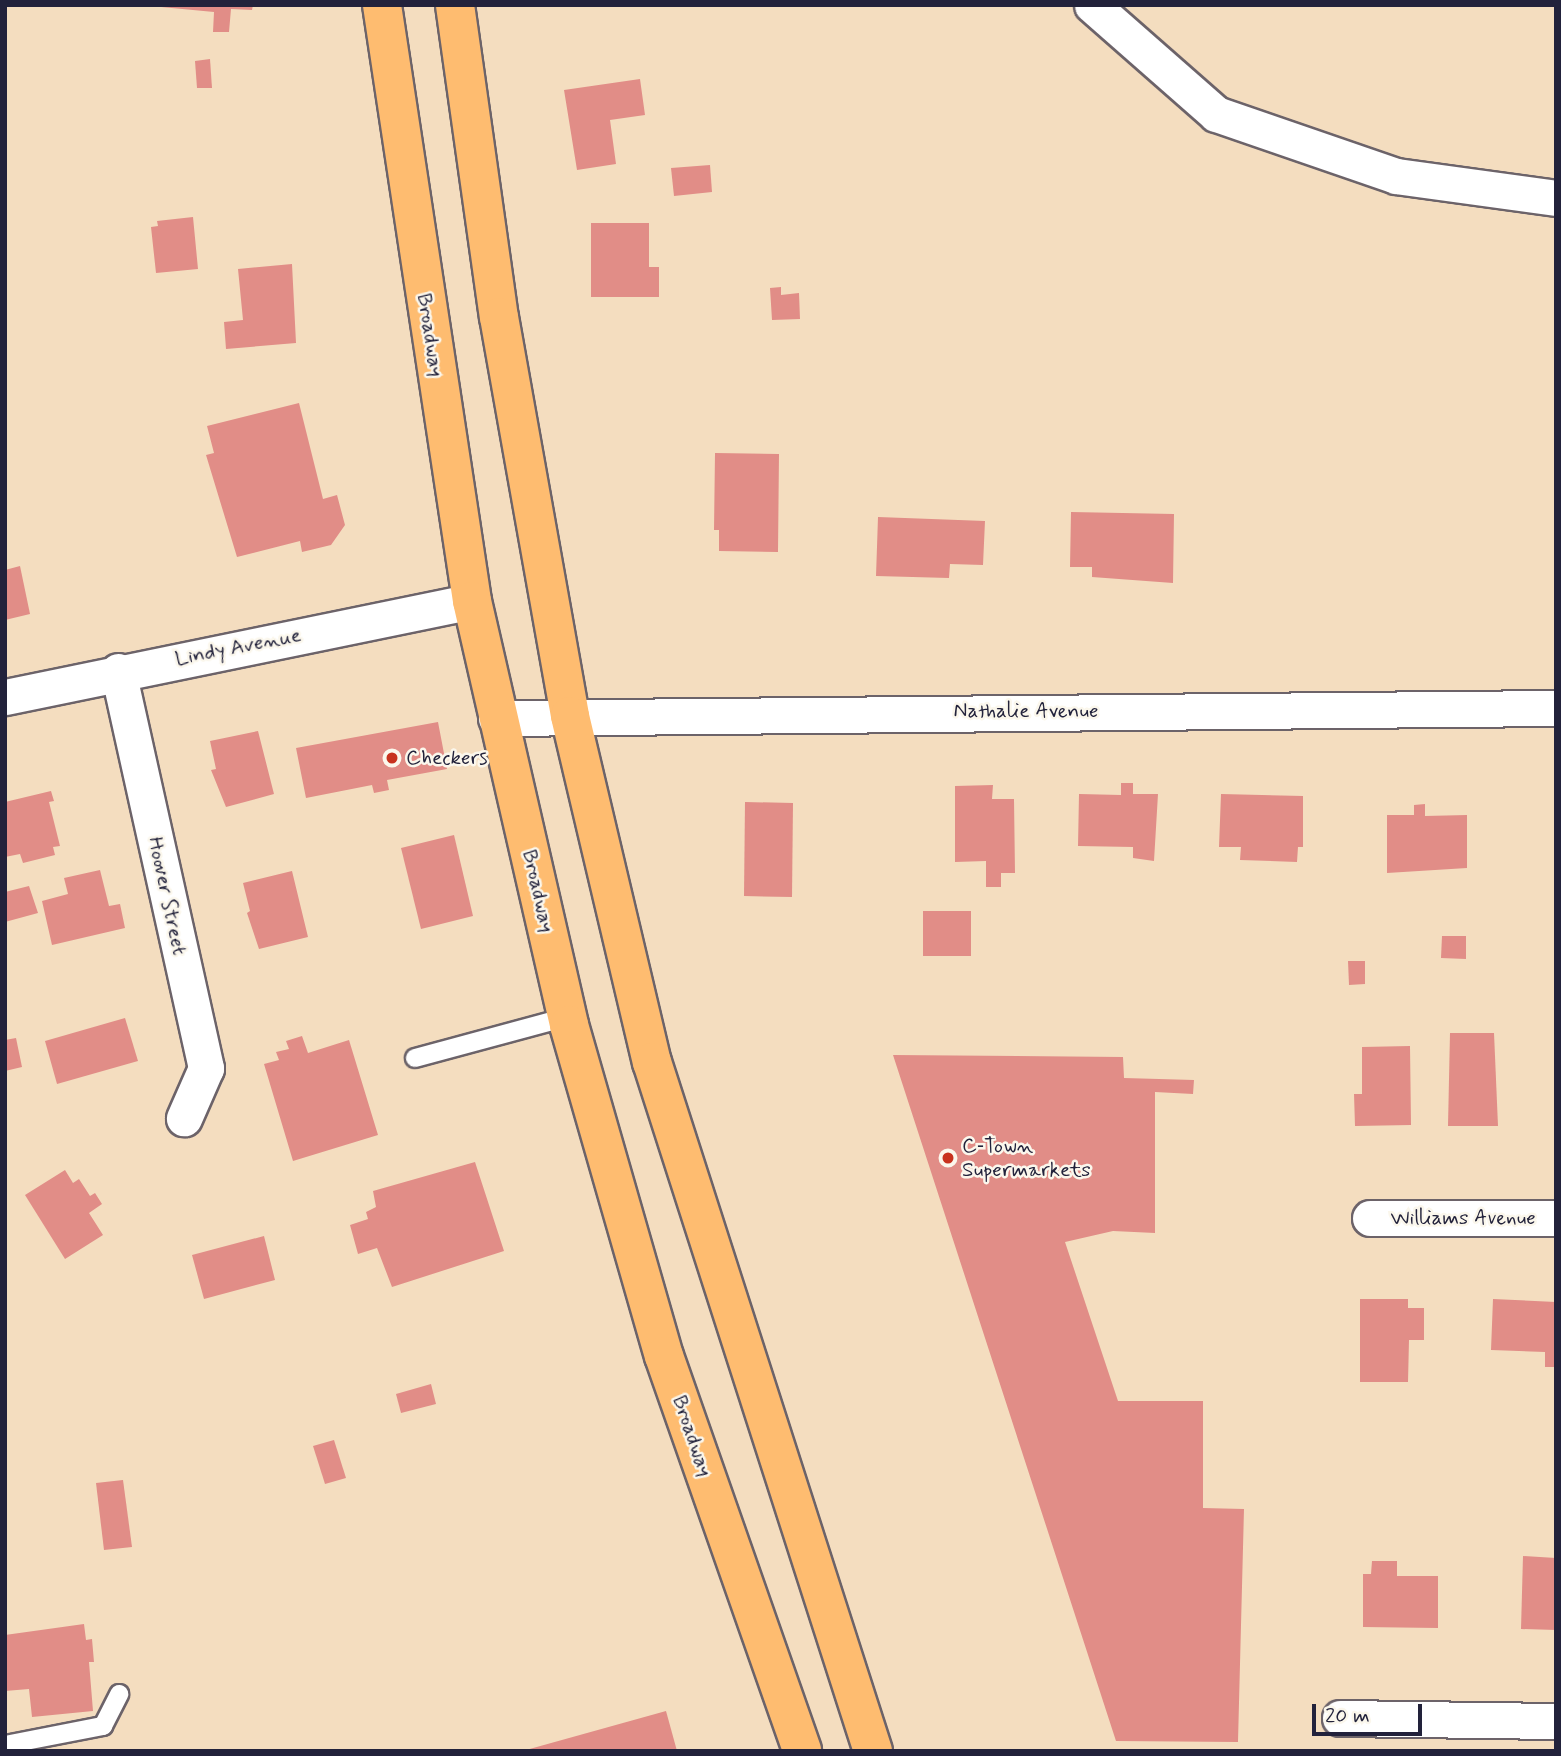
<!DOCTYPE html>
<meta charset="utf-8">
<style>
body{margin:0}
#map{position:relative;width:1561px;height:1756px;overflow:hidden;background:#f4ddbf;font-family:Mynerve,sans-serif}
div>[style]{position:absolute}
.building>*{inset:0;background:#e18d87}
.roads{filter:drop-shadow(2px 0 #6c6369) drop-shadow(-2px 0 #6c6369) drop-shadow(0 2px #6c6369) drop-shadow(0 -2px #6c6369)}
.lane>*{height:18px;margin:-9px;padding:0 9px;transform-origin:9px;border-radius:9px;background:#fff}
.street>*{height:35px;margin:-17.5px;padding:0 17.5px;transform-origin:17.5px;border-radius:17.5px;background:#fff}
.primary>*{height:38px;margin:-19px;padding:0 19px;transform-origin:19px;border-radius:19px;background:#febc70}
.dots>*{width:19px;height:19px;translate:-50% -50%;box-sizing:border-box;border:4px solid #fbf7ec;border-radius:50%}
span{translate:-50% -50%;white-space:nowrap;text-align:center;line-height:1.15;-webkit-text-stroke:5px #fbf7ec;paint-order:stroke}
.street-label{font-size:21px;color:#22223b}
.poi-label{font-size:21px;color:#22223b}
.left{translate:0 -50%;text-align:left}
.frame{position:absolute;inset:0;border:7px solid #22223b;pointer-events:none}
.scale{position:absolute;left:1312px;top:1704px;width:110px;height:32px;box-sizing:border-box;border:4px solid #22223b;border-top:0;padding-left:9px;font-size:21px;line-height:24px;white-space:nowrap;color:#22223b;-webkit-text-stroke:5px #fbf7ec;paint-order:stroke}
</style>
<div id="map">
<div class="building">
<i style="clip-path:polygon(140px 5px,253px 5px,252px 10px,231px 9px,229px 32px,213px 32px,214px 12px)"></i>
<i style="clip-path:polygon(210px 59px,212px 88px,197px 88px,195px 61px)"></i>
<i style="clip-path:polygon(640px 79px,645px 115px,610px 120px,616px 164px,577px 170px,564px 90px)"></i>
<i style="clip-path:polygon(710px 165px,712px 192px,674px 196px,671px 168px)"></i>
<i style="clip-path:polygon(193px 217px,198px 269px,156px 273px,151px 227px,158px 226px,157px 221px)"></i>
<i style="clip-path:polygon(591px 223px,649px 223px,649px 267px,659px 267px,659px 297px,591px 297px)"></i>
<i style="clip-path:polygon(292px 264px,296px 343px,226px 349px,224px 322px,243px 320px,238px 269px)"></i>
<i style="clip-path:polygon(781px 287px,781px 295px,799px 293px,800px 319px,772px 320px,770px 288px)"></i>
<i style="clip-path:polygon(299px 403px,323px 499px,337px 495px,345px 525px,331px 545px,302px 552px,300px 541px,237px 557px,206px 455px,214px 453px,207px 426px)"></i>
<i style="clip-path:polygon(715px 453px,779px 454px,778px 552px,719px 551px,719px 530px,714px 530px)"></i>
<i style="clip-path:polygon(1071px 512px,1174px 514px,1173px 583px,1092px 577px,1092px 567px,1070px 567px)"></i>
<i style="clip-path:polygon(878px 517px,985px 521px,983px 565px,950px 564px,949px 578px,876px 576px)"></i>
<i style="clip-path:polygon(20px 566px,30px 614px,5px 620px,5px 570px)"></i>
<i style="clip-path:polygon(438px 722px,447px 769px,387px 780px,389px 790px,374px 793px,372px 785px,306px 798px,296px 748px)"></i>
<i style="clip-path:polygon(258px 731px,274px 794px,226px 807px,211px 770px,216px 769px,210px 741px)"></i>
<i style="clip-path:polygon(1121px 783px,1133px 783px,1133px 794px,1158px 794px,1154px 861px,1133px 858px,1133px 847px,1078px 846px,1079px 794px,1121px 795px)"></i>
<i style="clip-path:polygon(993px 785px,992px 799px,1014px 799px,1015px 873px,1001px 873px,1001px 887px,986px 887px,986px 861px,955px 862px,955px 786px)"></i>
<i style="clip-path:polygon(51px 791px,54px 801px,49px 802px,60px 846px,53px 847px,55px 855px,23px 863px,20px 854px,5px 857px,5px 802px)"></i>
<i style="clip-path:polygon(1221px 794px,1303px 796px,1303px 847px,1298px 847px,1297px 862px,1240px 860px,1241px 847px,1219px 847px)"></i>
<i style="clip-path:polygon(745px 802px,793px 803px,792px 897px,744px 896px)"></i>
<i style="clip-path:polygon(1425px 804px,1425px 816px,1467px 815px,1467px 868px,1387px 873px,1387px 815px,1414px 815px,1414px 805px)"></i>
<i style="clip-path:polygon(454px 835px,473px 916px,421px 929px,401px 848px)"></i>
<i style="clip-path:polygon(100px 870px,109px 906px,120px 904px,125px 928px,52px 945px,42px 901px,68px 894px,64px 878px)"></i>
<i style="clip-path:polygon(292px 871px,308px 937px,259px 949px,247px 913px,250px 911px,243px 883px)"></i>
<i style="clip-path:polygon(29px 886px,38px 913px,5px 922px,5px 892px)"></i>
<i style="clip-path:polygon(923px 911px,971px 911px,971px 956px,923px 956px)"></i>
<i style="clip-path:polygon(1442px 936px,1466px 936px,1466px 959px,1441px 958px)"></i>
<i style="clip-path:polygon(1348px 961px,1365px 961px,1365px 984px,1349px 985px)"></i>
<i style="clip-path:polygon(125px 1018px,138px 1061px,57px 1084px,45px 1041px)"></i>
<i style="clip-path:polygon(1450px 1033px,1494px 1033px,1498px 1126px,1448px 1126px)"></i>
<i style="clip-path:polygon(302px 1036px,308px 1053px,349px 1040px,378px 1135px,293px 1161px,264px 1064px,279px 1060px,276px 1052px,289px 1049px,286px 1041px)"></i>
<i style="clip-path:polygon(16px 1038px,22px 1067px,5px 1071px,5px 1040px)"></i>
<i style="clip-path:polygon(1410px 1046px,1411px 1125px,1355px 1126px,1354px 1094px,1362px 1094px,1362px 1047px)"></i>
<i style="clip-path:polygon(893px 1055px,1123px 1057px,1124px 1078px,1194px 1080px,1193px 1094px,1155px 1092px,1155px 1233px,1113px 1231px,1065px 1242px,1118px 1401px,1203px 1401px,1203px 1508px,1244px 1509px,1238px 1742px,1116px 1741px)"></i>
<i style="clip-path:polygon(475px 1162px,504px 1251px,392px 1287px,377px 1248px,358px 1254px,350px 1225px,368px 1219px,366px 1212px,376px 1207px,373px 1191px)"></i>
<i style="clip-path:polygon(65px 1170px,73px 1183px,79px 1179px,90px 1196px,95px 1193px,102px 1204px,89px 1213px,103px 1235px,65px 1259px,25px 1195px)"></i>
<i style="clip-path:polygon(264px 1236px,275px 1280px,204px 1299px,192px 1255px)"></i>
<i style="clip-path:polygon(1360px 1299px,1408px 1299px,1408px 1308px,1424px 1308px,1424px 1340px,1409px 1340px,1408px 1382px,1360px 1382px)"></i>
<i style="clip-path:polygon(1493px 1299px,1556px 1302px,1556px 1367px,1545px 1367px,1545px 1352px,1491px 1350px)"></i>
<i style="clip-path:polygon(431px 1384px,436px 1404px,401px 1413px,396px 1394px)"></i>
<i style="clip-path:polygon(334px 1440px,346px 1478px,325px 1484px,313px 1446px)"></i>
<i style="clip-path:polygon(123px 1480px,132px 1547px,104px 1550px,96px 1483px)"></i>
<i style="clip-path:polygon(1523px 1556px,1556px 1558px,1556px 1630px,1521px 1629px)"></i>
<i style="clip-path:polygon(1372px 1561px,1397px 1561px,1397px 1576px,1438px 1576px,1438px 1628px,1363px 1627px,1363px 1574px,1371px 1574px)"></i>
<i style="clip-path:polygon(84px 1624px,86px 1640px,92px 1639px,94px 1662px,89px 1662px,93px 1711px,32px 1717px,29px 1689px,5px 1691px,5px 1635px)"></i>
<i style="clip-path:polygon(666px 1711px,677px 1751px,526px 1751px,526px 1750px)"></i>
</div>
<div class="roads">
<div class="lane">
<i style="left:415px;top:1058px;width:157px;rotate:-15.1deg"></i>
<i style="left:5px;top:1745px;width:100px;rotate:-11deg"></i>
<i style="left:103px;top:1726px;width:36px;rotate:-63deg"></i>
</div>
<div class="street">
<i style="left:1092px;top:5px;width:165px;rotate:41.3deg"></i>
<i style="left:1216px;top:114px;width:190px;rotate:19deg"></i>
<i style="left:1396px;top:176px;width:162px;rotate:7.8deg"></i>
<i style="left:118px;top:671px;width:407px;rotate:77.5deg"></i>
<i style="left:206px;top:1068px;width:55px;rotate:113.7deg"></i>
<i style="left:5px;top:697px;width:477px;rotate:-11.6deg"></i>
<i style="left:496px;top:718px;width:1060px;rotate:-0.54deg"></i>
<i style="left:1370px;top:1218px;width:186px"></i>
<i style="left:1340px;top:1718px;width:216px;rotate:0.8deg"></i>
</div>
<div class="primary">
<i style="left:382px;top:5px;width:603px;rotate:81.41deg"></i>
<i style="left:472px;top:601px;width:435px;rotate:77.1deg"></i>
<i style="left:569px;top:1025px;width:344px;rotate:74deg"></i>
<i style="left:664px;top:1356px;width:418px;rotate:70.7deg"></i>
<i style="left:455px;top:5px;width:315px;rotate:82deg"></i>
<i style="left:499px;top:317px;width:405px;rotate:79.9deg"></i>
<i style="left:570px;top:716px;width:356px;rotate:76.7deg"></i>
<i style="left:652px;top:1062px;width:724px;rotate:72.22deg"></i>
</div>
</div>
<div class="dots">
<i style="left:392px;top:758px;background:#c8321e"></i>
<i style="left:948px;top:1158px;background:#c8321e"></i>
</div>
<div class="street-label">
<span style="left:430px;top:335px;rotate:81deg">Broadway</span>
<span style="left:238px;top:647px;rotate:-11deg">Lindy Avenue</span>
<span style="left:1026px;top:711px">Nathalie Avenue</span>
<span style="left:538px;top:891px;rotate:77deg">Broadway</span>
<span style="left:167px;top:896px;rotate:78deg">Hoover Street</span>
<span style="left:1463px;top:1218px">Williams Avenue</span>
<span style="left:692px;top:1436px;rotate:71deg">Broadway</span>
</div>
<div class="poi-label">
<span class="left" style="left:406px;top:758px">Checkers</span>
<span class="left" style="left:962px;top:1158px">C‑Town<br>Supermarkets</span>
</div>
<div class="frame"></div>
<div class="scale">20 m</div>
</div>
